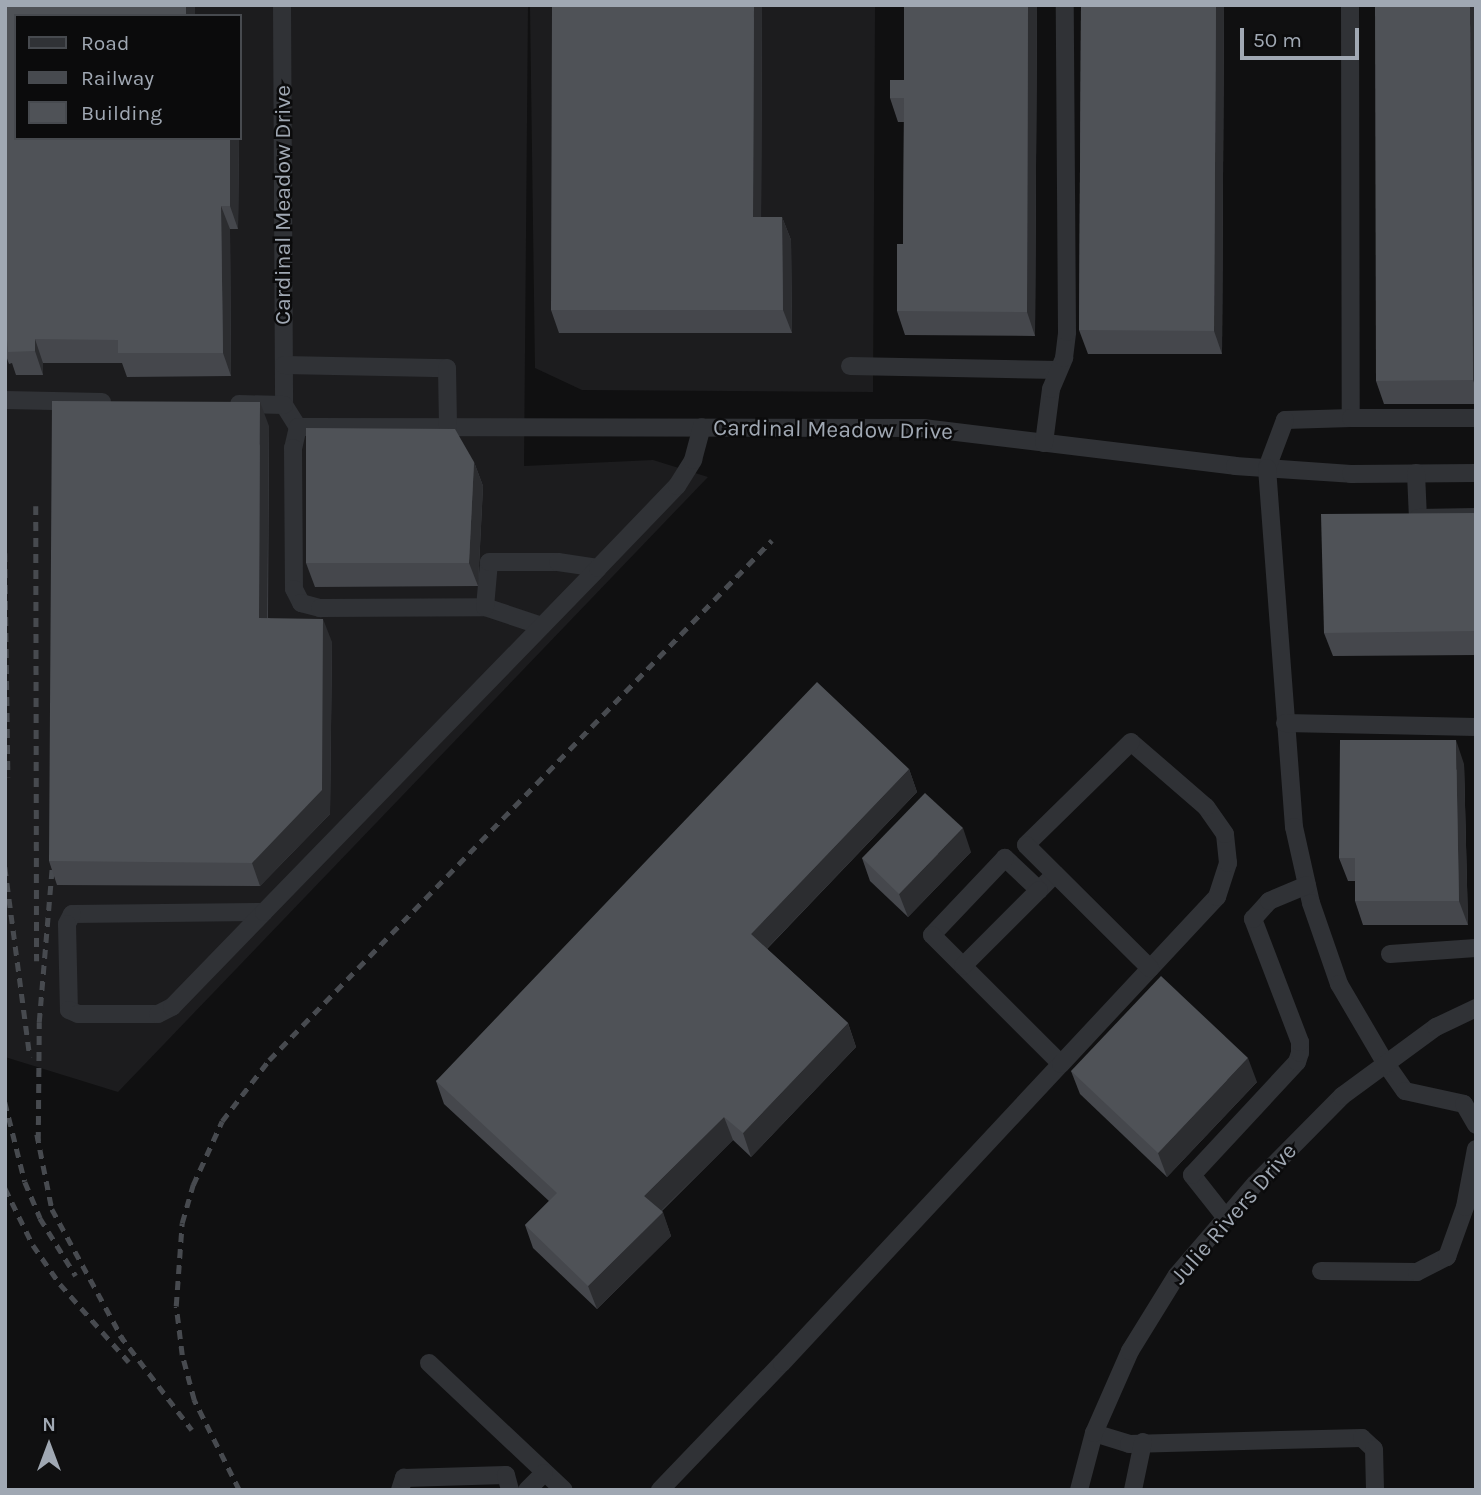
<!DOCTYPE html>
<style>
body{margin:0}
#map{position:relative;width:1481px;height:1495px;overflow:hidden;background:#101011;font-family:Karla,sans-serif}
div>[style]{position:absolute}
.built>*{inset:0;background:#1c1c1e}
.minor>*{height:18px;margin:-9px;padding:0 9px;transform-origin:9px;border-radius:9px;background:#303236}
.rail>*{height:4.5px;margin-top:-2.25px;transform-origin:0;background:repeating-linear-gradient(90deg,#474a4f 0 9px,transparent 0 16px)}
.wall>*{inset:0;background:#45474c}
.shaded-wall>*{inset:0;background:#2c2d30}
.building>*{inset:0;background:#4f5257}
span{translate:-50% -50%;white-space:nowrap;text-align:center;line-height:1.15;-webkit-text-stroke:5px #0b0b0c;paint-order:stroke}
.street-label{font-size:23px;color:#a0a8b3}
.frame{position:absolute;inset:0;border:7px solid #a0a8b3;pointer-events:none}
.legend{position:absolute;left:14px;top:14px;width:228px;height:126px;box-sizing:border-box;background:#0b0b0c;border:2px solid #474a4f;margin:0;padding:9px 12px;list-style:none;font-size:21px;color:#a0a8b3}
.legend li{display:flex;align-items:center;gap:14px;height:35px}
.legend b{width:35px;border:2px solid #474a4f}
.north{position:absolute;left:14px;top:1411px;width:70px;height:70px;-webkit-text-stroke:5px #0b0b0c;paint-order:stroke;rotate:0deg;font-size:19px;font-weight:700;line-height:28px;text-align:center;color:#a0a8b3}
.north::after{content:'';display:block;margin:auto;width:24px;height:32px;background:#a0a8b3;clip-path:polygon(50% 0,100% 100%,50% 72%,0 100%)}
.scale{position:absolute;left:1240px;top:28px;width:119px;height:32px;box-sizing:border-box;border:4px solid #a0a8b3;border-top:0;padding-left:9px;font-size:21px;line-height:24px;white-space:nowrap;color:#a0a8b3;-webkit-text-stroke:5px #0b0b0c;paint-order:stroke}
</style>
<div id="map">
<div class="built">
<i style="clip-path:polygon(evenodd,5px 5px,528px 5px,524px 466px,653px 460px,708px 477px,118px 1092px,5px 1057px,5px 5px,16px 16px,240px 16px,240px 138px,16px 138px,16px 16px)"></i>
<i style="clip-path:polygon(530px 5px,875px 5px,873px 392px,582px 390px,535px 368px)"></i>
</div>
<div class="minor">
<i style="left:282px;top:5px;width:400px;rotate:89.7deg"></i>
<i style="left:284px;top:405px;width:26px;rotate:58deg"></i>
<i style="left:298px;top:427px;width:625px;rotate:0.09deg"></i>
<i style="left:923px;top:428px;width:314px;rotate:6.9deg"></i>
<i style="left:1235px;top:466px;width:116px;rotate:3.9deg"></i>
<i style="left:1351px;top:474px;width:125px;rotate:-0.5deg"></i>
<i style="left:1350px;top:5px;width:413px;rotate:89.9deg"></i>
<i style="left:1351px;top:418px;width:66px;rotate:178.3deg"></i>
<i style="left:1285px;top:420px;width:51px;rotate:110.6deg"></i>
<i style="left:1267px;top:468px;width:360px;rotate:85.7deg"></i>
<i style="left:1294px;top:827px;width:78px;rotate:77.4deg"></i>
<i style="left:1311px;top:903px;width:86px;rotate:70.9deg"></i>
<i style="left:1339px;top:984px;width:93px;rotate:59.6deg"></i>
<i style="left:1386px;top:1064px;width:33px;rotate:55deg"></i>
<i style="left:1405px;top:1091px;width:60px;rotate:12.4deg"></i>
<i style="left:1464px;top:1104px;width:24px;rotate:60deg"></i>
<i style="left:284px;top:365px;width:163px;rotate:1.1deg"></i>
<i style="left:447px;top:368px;width:59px;rotate:89deg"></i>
<i style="left:850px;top:366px;width:208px;rotate:1.1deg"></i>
<i style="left:5px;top:400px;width:97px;rotate:1.2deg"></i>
<i style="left:239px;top:404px;width:45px;rotate:1.3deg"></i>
<i style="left:1351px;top:418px;width:125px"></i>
<i style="left:298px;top:427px;width:22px;rotate:103deg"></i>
<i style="left:293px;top:448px;width:141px;rotate:89.6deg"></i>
<i style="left:294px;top:589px;width:16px;rotate:63deg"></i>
<i style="left:301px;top:603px;width:20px;rotate:15deg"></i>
<i style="left:320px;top:608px;width:165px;rotate:-0.3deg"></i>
<i style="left:485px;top:607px;width:60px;rotate:18.4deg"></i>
<i style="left:1044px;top:443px;width:54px;rotate:-82.6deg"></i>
<i style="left:1051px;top:389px;width:34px;rotate:-67deg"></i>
<i style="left:1064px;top:358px;width:26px;rotate:-83deg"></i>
<i style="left:1067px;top:332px;width:327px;rotate:-90.4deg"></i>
<i style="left:1416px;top:473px;width:45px;rotate:87.5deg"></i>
<i style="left:1418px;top:518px;width:58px;rotate:-1deg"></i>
<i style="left:485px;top:607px;width:45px;rotate:-84.9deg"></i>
<i style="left:489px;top:562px;width:69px"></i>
<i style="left:558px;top:562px;width:40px;rotate:8.5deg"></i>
<i style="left:1285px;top:723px;width:191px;rotate:1.2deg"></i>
<i style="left:1055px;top:874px;width:23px;rotate:135deg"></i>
<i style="left:1039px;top:890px;width:47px;rotate:-136.7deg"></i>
<i style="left:1005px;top:858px;width:106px;rotate:133.5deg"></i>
<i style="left:932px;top:935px;width:182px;rotate:45deg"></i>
<i style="left:264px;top:912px;width:192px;rotate:179.4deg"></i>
<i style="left:72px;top:914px;width:11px;rotate:117deg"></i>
<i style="left:67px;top:924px;width:86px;rotate:88.7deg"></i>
<i style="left:69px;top:1010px;width:10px;rotate:24deg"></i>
<i style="left:78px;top:1014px;width:80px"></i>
<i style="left:158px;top:1014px;width:16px;rotate:-27deg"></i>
<i style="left:172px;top:1007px;width:132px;rotate:-45.9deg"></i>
<i style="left:264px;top:912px;width:479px;rotate:-45.8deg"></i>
<i style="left:598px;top:568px;width:114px;rotate:-46.1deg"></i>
<i style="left:677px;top:486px;width:31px;rotate:-58deg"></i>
<i style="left:693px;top:460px;width:34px;rotate:-75deg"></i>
<i style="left:1390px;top:954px;width:86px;rotate:-4deg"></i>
<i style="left:963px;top:966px;width:107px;rotate:-45deg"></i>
<i style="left:1226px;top:1218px;width:55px;rotate:-128.3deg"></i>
<i style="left:1192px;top:1175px;width:154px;rotate:-47.1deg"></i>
<i style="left:1297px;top:1062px;width:9px;rotate:-72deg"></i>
<i style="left:1300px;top:1053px;width:11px;rotate:-90deg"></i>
<i style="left:1300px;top:1042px;width:132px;rotate:-110.9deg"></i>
<i style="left:1253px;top:919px;width:24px;rotate:-48deg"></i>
<i style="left:1269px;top:901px;width:41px;rotate:-22.8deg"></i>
<i style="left:1321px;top:1271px;width:96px;rotate:0.6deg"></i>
<i style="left:1417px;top:1272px;width:34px;rotate:-27deg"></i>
<i style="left:1447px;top:1257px;width:53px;rotate:-70.2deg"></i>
<i style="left:1465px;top:1207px;width:59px;rotate:-79.3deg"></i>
<i style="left:429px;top:1363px;width:185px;rotate:43.3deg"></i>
<i style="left:1094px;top:1433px;width:37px;rotate:17deg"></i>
<i style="left:1129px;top:1444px;width:233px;rotate:-1.5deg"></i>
<i style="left:1362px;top:1438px;width:16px;rotate:43deg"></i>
<i style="left:1374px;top:1449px;width:41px;rotate:88.6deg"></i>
<i style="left:400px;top:1490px;width:13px;rotate:-72deg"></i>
<i style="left:404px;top:1478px;width:102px;rotate:-1.7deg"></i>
<i style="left:506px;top:1475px;width:16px;rotate:75deg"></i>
<i style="left:527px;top:1490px;width:24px;rotate:-45deg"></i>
<i style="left:660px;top:1490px;width:176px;rotate:-46.2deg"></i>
<i style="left:782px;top:1363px;width:409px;rotate:-47deg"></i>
<i style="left:1061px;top:1064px;width:229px;rotate:-47deg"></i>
<i style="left:1217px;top:897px;width:36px;rotate:-72deg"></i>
<i style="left:1228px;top:863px;width:29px;rotate:-96deg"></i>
<i style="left:1225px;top:834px;width:33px;rotate:-125deg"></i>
<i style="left:1206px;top:807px;width:99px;rotate:-139.1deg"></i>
<i style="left:1131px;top:742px;width:147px;rotate:135.6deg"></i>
<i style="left:1026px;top:845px;width:175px;rotate:44.8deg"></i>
<i style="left:1079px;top:1490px;width:59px;rotate:-75.3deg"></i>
<i style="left:1094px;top:1433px;width:90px;rotate:-66.3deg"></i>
<i style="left:1130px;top:1351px;width:89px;rotate:-58.3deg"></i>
<i style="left:1177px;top:1275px;width:120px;rotate:-49.4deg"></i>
<i style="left:1255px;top:1184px;width:124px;rotate:-45.3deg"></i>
<i style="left:1342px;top:1096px;width:117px;rotate:-36.3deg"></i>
<i style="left:1436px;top:1027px;width:44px;rotate:-25.4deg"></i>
<i style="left:1133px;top:1490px;width:49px;rotate:-78.2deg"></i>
</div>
<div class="rail">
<i style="left:36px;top:506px;width:455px;rotate:89.9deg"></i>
<i style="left:5px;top:553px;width:224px;rotate:89.2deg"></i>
<i style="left:5px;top:867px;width:192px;rotate:82.5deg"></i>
<i style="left:5px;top:1102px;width:82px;rotate:76deg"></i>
<i style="left:25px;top:1182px;width:39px;rotate:67deg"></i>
<i style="left:40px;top:1218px;width:68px;rotate:58.2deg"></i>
<i style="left:37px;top:1134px;width:76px;rotate:78.7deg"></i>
<i style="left:52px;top:1209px;width:150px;rotate:61.4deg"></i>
<i style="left:38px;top:1141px;width:119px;rotate:-89.5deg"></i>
<i style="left:39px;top:1022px;width:169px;rotate:-85.2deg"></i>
<i style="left:5px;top:1188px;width:64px;rotate:63.8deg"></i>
<i style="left:33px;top:1245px;width:47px;rotate:55.3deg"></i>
<i style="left:60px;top:1284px;width:104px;rotate:48.5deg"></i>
<i style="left:120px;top:1335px;width:119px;rotate:52.8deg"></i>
<i style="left:239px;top:1490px;width:101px;rotate:-116.6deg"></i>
<i style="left:194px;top:1400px;width:47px;rotate:-104.9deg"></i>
<i style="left:182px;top:1355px;width:49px;rotate:-97deg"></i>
<i style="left:176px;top:1306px;width:83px;rotate:-85.9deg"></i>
<i style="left:182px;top:1223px;width:40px;rotate:-74deg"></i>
<i style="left:193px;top:1185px;width:70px;rotate:-65.6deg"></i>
<i style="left:222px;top:1121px;width:77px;rotate:-52.4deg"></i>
<i style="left:269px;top:1060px;width:723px;rotate:-45.95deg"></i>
</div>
<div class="wall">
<i style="clip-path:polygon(5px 5px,195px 5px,195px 16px,16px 138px,239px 138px,238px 229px,230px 229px,231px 376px,127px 377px,122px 363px,43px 363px,43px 375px,16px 375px,12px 363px,9px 364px,5px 353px)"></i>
<i style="clip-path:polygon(762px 5px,761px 217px,782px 217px,791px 240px,792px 333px,559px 333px,551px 310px)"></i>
<i style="clip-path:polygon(1037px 5px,1035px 336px,905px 335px,897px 311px,903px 244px,904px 122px,898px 122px,890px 98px)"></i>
<i style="clip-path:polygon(1081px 5px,1224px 5px,1222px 354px,1088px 354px,1079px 330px)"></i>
<i style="clip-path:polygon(1476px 5px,1476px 404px,1384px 404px,1376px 381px)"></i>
<i style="clip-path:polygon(269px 426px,268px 618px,332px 642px,330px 814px,260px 886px,57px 885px,49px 861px)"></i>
<i style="clip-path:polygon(474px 462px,483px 486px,478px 586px,315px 587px,306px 563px)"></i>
<i style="clip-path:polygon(1476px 513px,1476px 655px,1333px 656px,1324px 633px)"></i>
<i style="clip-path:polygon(1464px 764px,1468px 925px,1363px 925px,1355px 901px,1355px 881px,1348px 881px,1339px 858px)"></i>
<i style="clip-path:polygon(909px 769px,917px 792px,767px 949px,848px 1023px,856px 1047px,751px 1157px,733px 1140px,662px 1211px,671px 1236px,597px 1309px,533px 1248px,525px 1225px,549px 1201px,444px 1104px,436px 1081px)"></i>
<i style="clip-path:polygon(971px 852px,908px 917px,870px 881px,862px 858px)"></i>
<i style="clip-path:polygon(1071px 1071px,1257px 1082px,1167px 1177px,1080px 1094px)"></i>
</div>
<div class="shaded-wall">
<i style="clip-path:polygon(186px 5px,195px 5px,195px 16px,186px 16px)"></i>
<i style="clip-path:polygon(754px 5px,762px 5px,761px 240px,753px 217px)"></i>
<i style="clip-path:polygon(1028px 5px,1037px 5px,1035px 336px,1027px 312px)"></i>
<i style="clip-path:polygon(1216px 5px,1224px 5px,1222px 354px,1214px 331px)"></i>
<i style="clip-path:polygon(1470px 5px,1476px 5px,1476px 388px,1473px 380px)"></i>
<i style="clip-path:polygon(230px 138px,239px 138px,238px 229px,230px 206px)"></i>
<i style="clip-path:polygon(221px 206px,230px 229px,231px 376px,223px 353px)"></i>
<i style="clip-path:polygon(782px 217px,791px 240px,792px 333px,783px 310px)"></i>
<i style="clip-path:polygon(35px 339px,43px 363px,43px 375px,35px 351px)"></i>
<i style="clip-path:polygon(260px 402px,269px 426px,267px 642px,259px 618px)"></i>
<i style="clip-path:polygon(474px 462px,483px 486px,478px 586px,469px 563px)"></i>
<i style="clip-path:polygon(323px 619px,332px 642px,330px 814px,260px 886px,252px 863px)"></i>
<i style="clip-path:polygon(1456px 740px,1464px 764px,1468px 925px,1459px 901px)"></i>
<i style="clip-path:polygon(909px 769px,917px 792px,759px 957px,751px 934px)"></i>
<i style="clip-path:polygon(963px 828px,971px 852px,908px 917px,899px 894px)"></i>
<i style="clip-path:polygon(848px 1023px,856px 1047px,751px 1157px,743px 1133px)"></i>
<i style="clip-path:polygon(1248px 1058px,1257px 1082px,1167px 1177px,1158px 1153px)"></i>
<i style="clip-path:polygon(724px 1117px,733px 1140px,653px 1219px,644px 1196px)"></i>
<i style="clip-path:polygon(663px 1212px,671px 1236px,597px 1309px,588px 1286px)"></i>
</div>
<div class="building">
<i style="clip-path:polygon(5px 5px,186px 5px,186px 16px,16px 16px,16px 138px,230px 138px,230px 206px,221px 206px,223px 353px,118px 353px,118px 340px,35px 339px,35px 351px,8px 352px,7px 340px,5px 340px)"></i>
<i style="clip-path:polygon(552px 5px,754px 5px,753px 217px,782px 217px,783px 310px,551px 310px)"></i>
<i style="clip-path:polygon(904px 5px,1028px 5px,1027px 312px,897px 311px,897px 244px,903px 244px,904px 98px,890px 98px,890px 80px,904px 80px)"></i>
<i style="clip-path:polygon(1081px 5px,1216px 5px,1214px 331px,1079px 330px)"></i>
<i style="clip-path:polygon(1375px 5px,1470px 5px,1473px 380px,1376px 381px)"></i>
<i style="clip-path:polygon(52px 401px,260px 402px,259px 618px,323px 619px,322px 790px,252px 863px,49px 861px)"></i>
<i style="clip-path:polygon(306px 428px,455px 429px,474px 462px,469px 563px,306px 563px)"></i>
<i style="clip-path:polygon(1476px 513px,1476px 631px,1324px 633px,1321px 514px)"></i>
<i style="clip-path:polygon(817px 682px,909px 769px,751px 934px,848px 1023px,743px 1133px,724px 1117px,644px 1196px,663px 1212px,588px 1286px,525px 1225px,557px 1193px,436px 1081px)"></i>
<i style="clip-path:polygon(1340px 740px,1456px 740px,1459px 901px,1355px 901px,1355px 858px,1339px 858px)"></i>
<i style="clip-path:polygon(925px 793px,963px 828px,899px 894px,862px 858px)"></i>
<i style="clip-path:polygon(1161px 976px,1248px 1058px,1158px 1153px,1071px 1071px)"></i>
</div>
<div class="street-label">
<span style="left:283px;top:205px;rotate:-90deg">Cardinal Meadow Drive</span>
<span style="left:833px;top:430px;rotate:1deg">Cardinal Meadow Drive</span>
<span style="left:1234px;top:1214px;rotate:-49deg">Julie Rivers Drive</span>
</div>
<div class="frame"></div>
<ul class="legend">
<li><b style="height:9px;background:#303236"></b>Road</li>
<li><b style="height:9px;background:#474a4f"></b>Railway</li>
<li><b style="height:19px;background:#4f5257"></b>Building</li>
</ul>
<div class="north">N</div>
<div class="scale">50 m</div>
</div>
